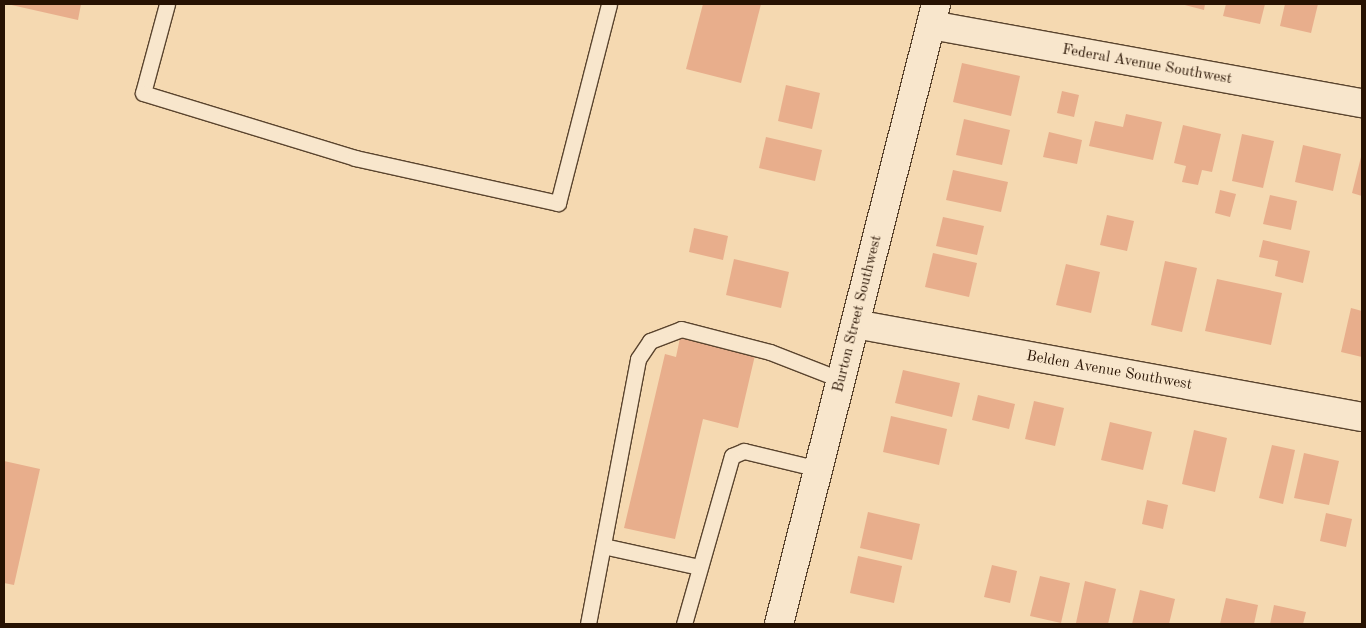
<!DOCTYPE html>
<style>
body{margin:0}
#map{position:relative;width:1366px;height:628px;overflow:hidden;background:#f5d9b1;font-family:"Old Standard TT",serif}
div>[style]{position:absolute}
.building>*{inset:0;background:#e8ae8c}
.roads{filter:drop-shadow(1px 0 #5a442e) drop-shadow(-1px 0 #5a442e) drop-shadow(0 1px #5a442e) drop-shadow(0 -1px #5a442e)}
.service>*{height:15px;margin:-7.5px;padding:0 7.5px;transform-origin:7.5px;border-radius:7.5px;background:#f8e6cc}
.minor>*{height:28px;margin:-14px;padding:0 14px;transform-origin:14px;border-radius:14px;background:#f8e6cc}
.secondary>*{height:28px;margin:-14px;padding:0 14px;transform-origin:14px;border-radius:14px;background:#f8e6cc}
span{translate:-50% -50%;white-space:nowrap;text-align:center;line-height:1.15;-webkit-text-stroke:4px #f8e6cc;paint-order:stroke}
.street-label{font-size:15px;color:#271202}
.frame{position:absolute;inset:0;border:5px solid #271202;pointer-events:none}
</style>
<div id="map">
<div class="building">
<i style="clip-path:polygon(7px 4px,81px 4px,78px 20px)"></i>
<i style="clip-path:polygon(703px 4px,761px 4px,741px 83px,686px 69px)"></i>
<i style="clip-path:polygon(1181px 4px,1205px 4px,1204px 10px)"></i>
<i style="clip-path:polygon(1226px 4px,1265px 4px,1260px 24px,1223px 16px)"></i>
<i style="clip-path:polygon(1285px 4px,1318px 4px,1311px 33px,1280px 26px)"></i>
<i style="clip-path:polygon(962px 63px,1020px 76px,1011px 116px,953px 102px)"></i>
<i style="clip-path:polygon(786px 85px,820px 93px,812px 129px,778px 121px)"></i>
<i style="clip-path:polygon(1062px 91px,1079px 95px,1074px 117px,1057px 113px)"></i>
<i style="clip-path:polygon(1126px 114px,1162px 122px,1153px 160px,1089px 146px,1095px 121px,1123px 127px)"></i>
<i style="clip-path:polygon(964px 119px,1010px 130px,1002px 165px,956px 155px)"></i>
<i style="clip-path:polygon(1183px 125px,1221px 134px,1212px 172px,1202px 170px,1198px 185px,1182px 182px,1186px 166px,1174px 163px)"></i>
<i style="clip-path:polygon(1049px 132px,1082px 140px,1077px 164px,1043px 157px)"></i>
<i style="clip-path:polygon(1242px 134px,1274px 141px,1263px 188px,1232px 181px)"></i>
<i style="clip-path:polygon(766px 137px,822px 150px,815px 181px,759px 168px)"></i>
<i style="clip-path:polygon(1303px 145px,1341px 154px,1333px 191px,1295px 182px)"></i>
<i style="clip-path:polygon(1361px 157px,1362px 157px,1362px 196px,1352px 193px)"></i>
<i style="clip-path:polygon(953px 170px,1008px 182px,1001px 212px,946px 200px)"></i>
<i style="clip-path:polygon(1220px 190px,1236px 194px,1230px 217px,1215px 213px)"></i>
<i style="clip-path:polygon(1270px 195px,1297px 201px,1291px 230px,1263px 224px)"></i>
<i style="clip-path:polygon(1107px 215px,1134px 221px,1127px 251px,1100px 245px)"></i>
<i style="clip-path:polygon(943px 217px,984px 226px,977px 255px,936px 246px)"></i>
<i style="clip-path:polygon(694px 228px,728px 236px,723px 260px,689px 252px)"></i>
<i style="clip-path:polygon(1263px 240px,1310px 251px,1303px 283px,1275px 276px,1278px 261px,1259px 257px)"></i>
<i style="clip-path:polygon(933px 253px,977px 263px,969px 297px,925px 287px)"></i>
<i style="clip-path:polygon(734px 259px,789px 272px,781px 308px,726px 295px)"></i>
<i style="clip-path:polygon(1165px 261px,1197px 268px,1182px 332px,1151px 325px)"></i>
<i style="clip-path:polygon(1066px 264px,1100px 272px,1091px 313px,1056px 305px)"></i>
<i style="clip-path:polygon(1217px 279px,1282px 293px,1271px 345px,1205px 331px)"></i>
<i style="clip-path:polygon(1351px 308px,1362px 311px,1362px 357px,1341px 352px)"></i>
<i style="clip-path:polygon(681px 333px,756px 351px,738px 428px,703px 419px,675px 539px,624px 528px,665px 354px,676px 357px)"></i>
<i style="clip-path:polygon(903px 370px,960px 383px,952px 417px,895px 403px)"></i>
<i style="clip-path:polygon(978px 395px,1015px 404px,1009px 429px,972px 420px)"></i>
<i style="clip-path:polygon(1034px 401px,1064px 408px,1055px 446px,1025px 439px)"></i>
<i style="clip-path:polygon(891px 416px,947px 429px,939px 465px,883px 452px)"></i>
<i style="clip-path:polygon(1110px 422px,1152px 432px,1143px 470px,1101px 460px)"></i>
<i style="clip-path:polygon(1194px 430px,1227px 438px,1215px 492px,1182px 484px)"></i>
<i style="clip-path:polygon(1272px 445px,1295px 450px,1283px 504px,1259px 498px)"></i>
<i style="clip-path:polygon(1304px 453px,1339px 461px,1329px 505px,1294px 498px)"></i>
<i style="clip-path:polygon(4px 461px,40px 469px,14px 585px,4px 583px)"></i>
<i style="clip-path:polygon(1147px 500px,1168px 505px,1163px 529px,1142px 524px)"></i>
<i style="clip-path:polygon(868px 512px,920px 524px,912px 560px,860px 548px)"></i>
<i style="clip-path:polygon(1326px 513px,1352px 519px,1346px 547px,1320px 541px)"></i>
<i style="clip-path:polygon(858px 556px,902px 566px,894px 603px,850px 593px)"></i>
<i style="clip-path:polygon(992px 565px,1017px 571px,1010px 603px,984px 597px)"></i>
<i style="clip-path:polygon(1040px 576px,1070px 583px,1061px 623px,1030px 616px)"></i>
<i style="clip-path:polygon(1085px 581px,1116px 589px,1108px 624px,1076px 623px)"></i>
<i style="clip-path:polygon(1140px 590px,1175px 599px,1169px 624px,1132px 624px)"></i>
<i style="clip-path:polygon(1226px 598px,1258px 605px,1254px 624px,1220px 624px)"></i>
<i style="clip-path:polygon(1274px 605px,1306px 612px,1303px 624px,1270px 624px)"></i>
</div>
<div class="roads">
<div class="service">
<i style="left:167px;top:4px;width:92px;rotate:105.1deg"></i>
<i style="left:143px;top:93px;width:222px;rotate:17deg"></i>
<i style="left:355px;top:158px;width:208px;rotate:12.5deg"></i>
<i style="left:558px;top:203px;width:205px;rotate:-75.6deg"></i>
<i style="left:603px;top:546px;width:98px;rotate:12.3deg"></i>
<i style="left:588px;top:624px;width:270px;rotate:-79.3deg"></i>
<i style="left:638px;top:359px;width:22px;rotate:-56deg"></i>
<i style="left:650px;top:341px;width:33px;rotate:-21deg"></i>
<i style="left:681px;top:329px;width:92px;rotate:14.5deg"></i>
<i style="left:770px;top:352px;width:77px;rotate:21.3deg"></i>
<i style="left:684px;top:624px;width:175px;rotate:-74.1deg"></i>
<i style="left:732px;top:456px;width:13px;rotate:-23deg"></i>
<i style="left:744px;top:451px;width:77px;rotate:13.5deg"></i>
</div>
<div class="minor">
<i style="left:931px;top:25px;width:438px;rotate:10.3deg"></i>
<i style="left:855px;top:324px;width:515px;rotate:10.39deg"></i>
</div>
<div class="secondary">
<i style="left:779px;top:624px;width:640px;rotate:-75.79deg"></i>
</div>
</div>
<div class="street-label">
<span style="left:1147px;top:65px;rotate:10deg">Federal Avenue Southwest</span>
<span style="left:858px;top:314px;rotate:-76deg">Burton Street Southwest</span>
<span style="left:1109px;top:371px;rotate:10deg">Belden Avenue Southwest</span>
</div>
<div class="frame"></div>
</div>
